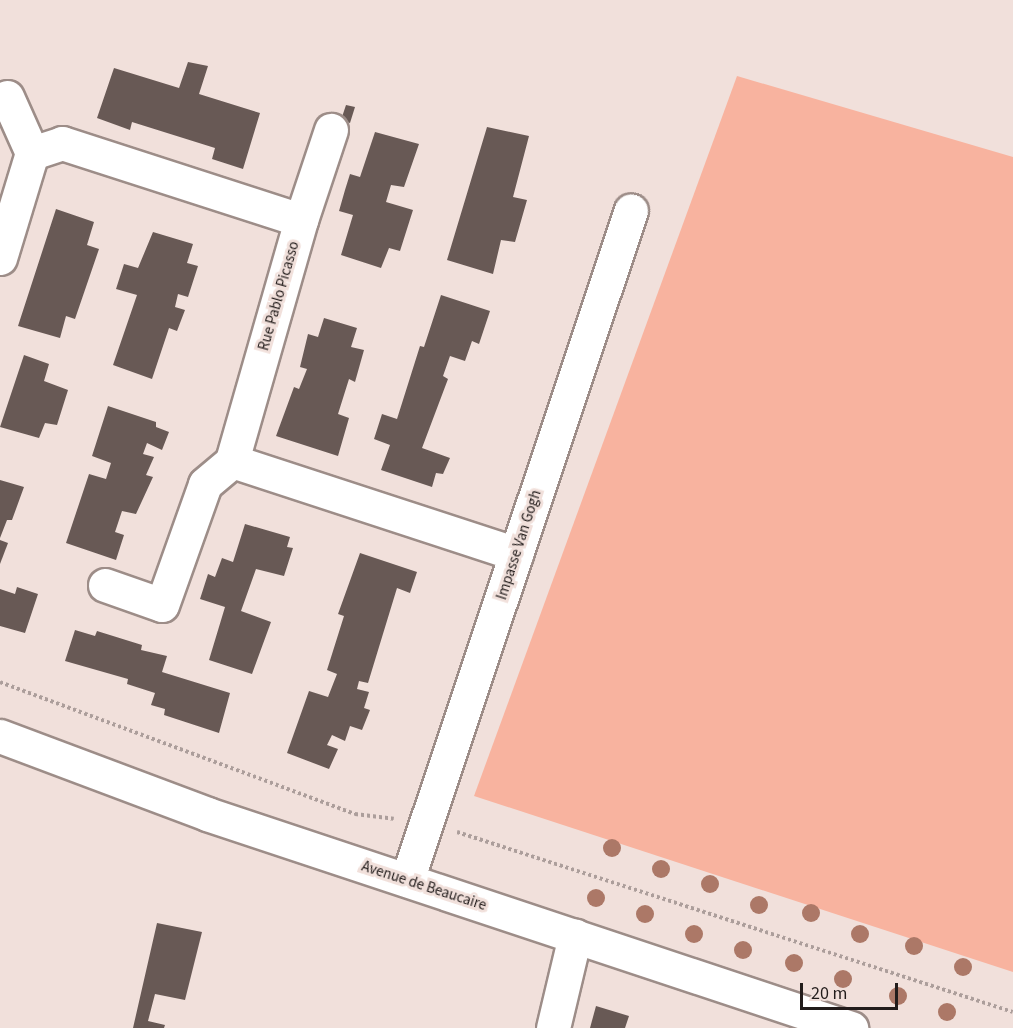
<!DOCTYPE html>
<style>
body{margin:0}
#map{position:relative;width:1013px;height:1028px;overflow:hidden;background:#f1e0db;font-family:"Source Sans 3",sans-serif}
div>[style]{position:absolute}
.green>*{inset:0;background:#f8b39f}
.building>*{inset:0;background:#685955}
.path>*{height:4px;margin-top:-2px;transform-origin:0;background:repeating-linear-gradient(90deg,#ac9e9b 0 3px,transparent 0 6px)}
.roads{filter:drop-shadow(2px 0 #9d8d88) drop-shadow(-2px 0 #9d8d88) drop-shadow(0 2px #9d8d88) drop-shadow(0 -2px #9d8d88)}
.minor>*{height:33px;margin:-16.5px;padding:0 16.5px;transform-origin:16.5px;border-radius:16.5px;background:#fff}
.trees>*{width:18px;height:18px;margin:-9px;border-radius:50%;background:#ac7867}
span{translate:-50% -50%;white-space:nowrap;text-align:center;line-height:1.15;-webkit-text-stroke:6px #f1e0db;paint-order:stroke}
.street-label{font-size:15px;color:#221c1b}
.scale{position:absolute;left:800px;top:983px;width:98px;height:27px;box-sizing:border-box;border:3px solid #221c1b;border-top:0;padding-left:8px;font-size:18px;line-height:21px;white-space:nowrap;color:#221c1b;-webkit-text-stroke:4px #f1e0db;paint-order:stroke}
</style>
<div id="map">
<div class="green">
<i style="clip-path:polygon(737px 76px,1013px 157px,1013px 972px,474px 796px)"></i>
</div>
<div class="building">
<i style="clip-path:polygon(188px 62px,208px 66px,199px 94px,260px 113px,243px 169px,212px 159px,215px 148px,132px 122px,130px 130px,97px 118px,114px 68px,179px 88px)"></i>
<i style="clip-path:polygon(346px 105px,355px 107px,350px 123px,341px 120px)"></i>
<i style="clip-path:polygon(487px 127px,529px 136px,513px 197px,527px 200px,515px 242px,501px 240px,493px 274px,447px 260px)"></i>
<i style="clip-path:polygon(375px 132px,419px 144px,404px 187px,391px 185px,386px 202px,413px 210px,400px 251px,389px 248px,381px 268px,341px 255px,353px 215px,339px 211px,345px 190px,350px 174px,360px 177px)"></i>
<i style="clip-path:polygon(56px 209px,94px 222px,87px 245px,99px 249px,75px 319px,66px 316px,60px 338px,18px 326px)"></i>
<i style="clip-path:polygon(153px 232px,193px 244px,187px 263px,198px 266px,188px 297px,178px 294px,175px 307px,185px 310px,177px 331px,169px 328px,152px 379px,113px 365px,137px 295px,116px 289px,124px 264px,138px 268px)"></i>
<i style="clip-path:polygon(441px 295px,490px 311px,479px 344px,472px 341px,465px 361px,450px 356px,443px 376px,448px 379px,422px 448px,450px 458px,443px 474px,436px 473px,432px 487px,381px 470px,390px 445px,374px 439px,382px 414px,397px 419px,420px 346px,424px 347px)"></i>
<i style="clip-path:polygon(324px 318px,357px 328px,351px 347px,364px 350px,355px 382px,349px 379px,338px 414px,349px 418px,338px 456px,276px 436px,294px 387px,299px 389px,307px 369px,300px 367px,308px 334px,318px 337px)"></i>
<i style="clip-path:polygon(24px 355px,49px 364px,44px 381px,68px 390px,57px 425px,45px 423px,39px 438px,0 427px)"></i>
<i style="clip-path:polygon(108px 406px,156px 422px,156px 427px,169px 432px,162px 450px,147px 443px,143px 454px,154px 457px,146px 475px,153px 477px,136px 514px,122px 511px,115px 532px,124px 535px,116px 560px,66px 543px,89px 474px,106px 479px,111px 463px,92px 456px)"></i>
<i style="clip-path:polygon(0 480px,24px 487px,12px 520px,7px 520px,0 538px)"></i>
<i style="clip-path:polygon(245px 524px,290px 537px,287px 547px,293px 548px,284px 576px,256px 569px,241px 611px,271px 622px,252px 674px,209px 660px,225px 607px,200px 599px,208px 574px,215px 577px,222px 558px,233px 562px)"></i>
<i style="clip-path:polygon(0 540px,8px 543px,0 564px)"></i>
<i style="clip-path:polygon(360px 553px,417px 572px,410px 593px,397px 588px,368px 683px,359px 681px,357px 689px,369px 692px,364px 708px,370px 710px,362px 730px,350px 726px,345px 741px,332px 735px,327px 745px,338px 749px,329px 769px,287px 753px,309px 691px,328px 697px,337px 674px,327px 670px,344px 616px,338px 614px)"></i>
<i style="clip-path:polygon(17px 587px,38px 594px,25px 633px,0 626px,0 589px,15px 594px)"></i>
<i style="clip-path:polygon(75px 630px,95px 636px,97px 631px,142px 645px,141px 650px,167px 656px,162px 672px,230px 693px,219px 733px,164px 715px,165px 709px,151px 705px,155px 693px,127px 684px,128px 679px,65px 661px)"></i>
<i style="clip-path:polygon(157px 923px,202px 932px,185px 1000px,155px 994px,148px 1021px,165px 1025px,164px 1028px,133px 1028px)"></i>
<i style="clip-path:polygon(596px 1006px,629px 1016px,625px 1028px,590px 1028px)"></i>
</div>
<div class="path">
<i style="left:0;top:682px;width:379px;rotate:20.4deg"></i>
<i style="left:355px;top:814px;width:39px;rotate:7deg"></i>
<i style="left:457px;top:832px;width:584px;rotate:17.94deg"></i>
</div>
<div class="roads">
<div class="minor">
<i style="left:7px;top:97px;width:61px;rotate:65.9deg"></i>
<i style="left:301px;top:220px;width:95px;rotate:-71.6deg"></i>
<i style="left:0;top:258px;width:110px;rotate:-73.1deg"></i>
<i style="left:32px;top:153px;width:32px;rotate:-18deg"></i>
<i style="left:62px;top:143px;width:251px;rotate:17.9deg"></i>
<i style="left:301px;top:220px;width:251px;rotate:106deg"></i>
<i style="left:232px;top:461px;width:299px;rotate:18.1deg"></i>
<i style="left:105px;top:585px;width:60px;rotate:19.3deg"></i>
<i style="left:162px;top:605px;width:128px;rotate:-70.4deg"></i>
<i style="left:205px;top:484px;width:35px;rotate:-40deg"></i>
<i style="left:0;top:736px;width:221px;rotate:20.6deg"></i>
<i style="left:207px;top:814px;width:679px;rotate:18.38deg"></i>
<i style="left:407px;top:880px;width:706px;rotate:-71.51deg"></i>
<i style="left:553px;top:1028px;width:95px;rotate:-76.6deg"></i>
</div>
</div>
<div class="trees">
<i style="left:612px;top:848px"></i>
<i style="left:661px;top:869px"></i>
<i style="left:710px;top:884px"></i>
<i style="left:596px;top:898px"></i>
<i style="left:759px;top:905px"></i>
<i style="left:811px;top:913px"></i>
<i style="left:645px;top:914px"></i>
<i style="left:694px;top:934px"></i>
<i style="left:860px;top:934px"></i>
<i style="left:914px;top:946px"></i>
<i style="left:743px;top:950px"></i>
<i style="left:794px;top:963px"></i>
<i style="left:963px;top:967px"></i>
<i style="left:843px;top:979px"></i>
<i style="left:898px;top:996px"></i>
<i style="left:947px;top:1012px"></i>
</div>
<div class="street-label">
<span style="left:279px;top:296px;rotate:-74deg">Rue Pablo Picasso</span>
<span style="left:519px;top:545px;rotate:-72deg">Impasse Van Gogh</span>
<span style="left:424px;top:886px;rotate:18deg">Avenue de Beaucaire</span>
</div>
<div class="scale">20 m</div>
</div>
